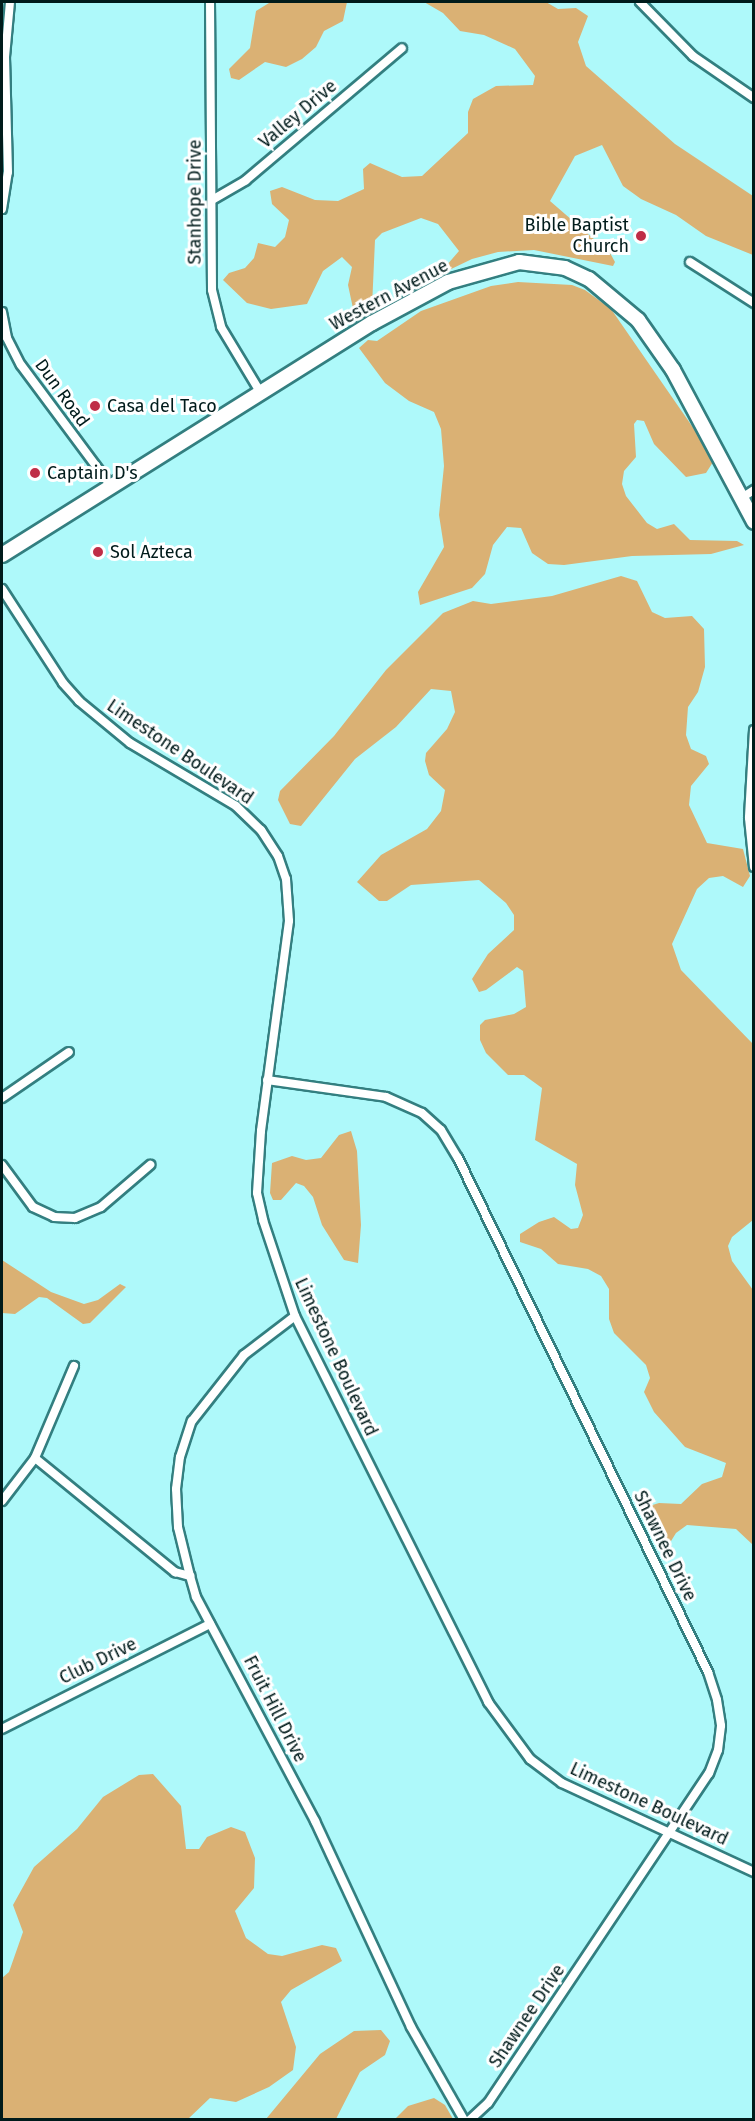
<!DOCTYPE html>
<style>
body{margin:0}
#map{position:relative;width:755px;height:2121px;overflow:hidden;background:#aef9fa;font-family:"Fira Sans",sans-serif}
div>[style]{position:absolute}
.forest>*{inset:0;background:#dab174}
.roads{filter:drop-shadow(2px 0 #337f80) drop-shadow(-2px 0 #337f80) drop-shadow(0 2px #337f80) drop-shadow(0 -2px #337f80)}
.street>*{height:8px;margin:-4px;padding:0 4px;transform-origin:4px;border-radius:4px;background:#fff}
.primary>*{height:14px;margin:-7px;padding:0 7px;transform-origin:7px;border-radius:7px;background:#fff}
.dots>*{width:16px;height:16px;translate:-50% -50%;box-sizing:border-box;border:3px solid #fff;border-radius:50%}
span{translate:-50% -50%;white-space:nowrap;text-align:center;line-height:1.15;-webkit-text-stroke:6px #fff;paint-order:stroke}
.street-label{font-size:18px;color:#001b1b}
.poi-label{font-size:18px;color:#001b1b}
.right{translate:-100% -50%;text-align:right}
.left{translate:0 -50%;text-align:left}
.frame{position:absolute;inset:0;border:3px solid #001b1b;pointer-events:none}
</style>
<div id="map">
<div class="forest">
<i style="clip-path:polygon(347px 2px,343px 21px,324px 31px,316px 47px,302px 59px,286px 67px,265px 62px,239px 80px,231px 78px,229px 69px,250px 48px,256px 11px,269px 3px,282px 2px)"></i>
<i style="clip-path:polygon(424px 2px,546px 2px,558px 9px,576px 8px,588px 16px,578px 42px,586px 66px,675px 144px,753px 196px,753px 255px,706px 236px,676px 215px,641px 199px,623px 186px,602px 145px,575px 156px,550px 201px,610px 253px,615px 262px,613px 266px,534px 250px,498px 252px,472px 259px,395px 296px,446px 266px,459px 251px,438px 224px,421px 218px,382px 233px,375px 240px,372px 307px,366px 315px,357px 317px,354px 313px,348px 285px,352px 267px,342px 257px,323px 271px,307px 304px,271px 309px,247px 303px,223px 280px,229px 273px,245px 268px,254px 258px,258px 243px,275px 247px,285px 237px,289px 220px,272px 204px,270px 191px,282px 187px,315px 200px,338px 201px,364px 189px,363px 169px,370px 163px,402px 177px,422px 176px,468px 133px,468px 112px,473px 99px,496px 86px,533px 85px,535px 76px,515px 49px,484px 35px,460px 31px,443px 13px)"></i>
<i style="clip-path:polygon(518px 282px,572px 285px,585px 290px,611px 309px,712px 455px,713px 462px,706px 473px,686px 477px,654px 444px,644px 421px,637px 420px,634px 424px,636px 457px,624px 471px,622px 484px,626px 496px,647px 523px,657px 529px,674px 524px,690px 540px,737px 541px,744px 545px,711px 554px,632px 556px,564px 565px,548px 564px,532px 553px,521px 528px,507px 527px,493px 545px,485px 574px,472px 588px,420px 605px,418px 592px,444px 547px,439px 515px,444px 466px,441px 429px,434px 412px,409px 401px,385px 383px,359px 348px,368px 340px,377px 341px,421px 311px,491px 286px)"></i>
<i style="clip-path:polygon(621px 576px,637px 581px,652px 612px,665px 618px,692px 616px,704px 629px,705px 667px,698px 692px,688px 707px,686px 735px,691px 749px,706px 756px,709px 764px,691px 786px,689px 805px,707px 843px,743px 849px,750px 876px,743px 887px,723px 876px,709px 878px,697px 889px,672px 944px,681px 970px,753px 1044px,753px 1220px,732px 1237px,728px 1246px,732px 1261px,753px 1290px,753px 1545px,736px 1529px,687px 1525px,676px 1533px,668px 1546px,654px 1541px,644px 1521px,646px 1507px,659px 1503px,681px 1504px,702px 1484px,722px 1477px,726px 1463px,685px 1447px,654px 1412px,644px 1392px,650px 1378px,646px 1365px,614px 1333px,609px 1319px,609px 1289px,601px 1276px,588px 1269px,558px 1264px,541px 1249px,520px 1242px,520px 1234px,539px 1222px,554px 1217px,571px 1229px,578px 1228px,583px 1215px,575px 1185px,577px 1164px,535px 1140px,542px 1088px,524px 1075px,508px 1075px,486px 1053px,480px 1040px,480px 1025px,485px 1020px,514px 1014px,526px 1007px,523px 971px,517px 967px,486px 990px,479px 992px,472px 979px,488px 954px,514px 930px,514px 915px,506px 903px,479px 880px,411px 885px,387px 901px,379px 901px,357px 882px,381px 855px,427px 829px,441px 811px,445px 790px,429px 775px,425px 761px,426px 753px,447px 729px,455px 712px,451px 691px,431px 689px,396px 727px,355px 759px,301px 826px,290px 824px,278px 800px,280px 791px,334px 736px,386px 670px,443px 613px,473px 601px,491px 604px,552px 596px)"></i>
<i style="clip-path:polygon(351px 1131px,357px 1151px,361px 1225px,358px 1263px,344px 1260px,322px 1225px,313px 1197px,304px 1186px,296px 1183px,281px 1200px,273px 1200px,270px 1193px,272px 1163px,292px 1156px,306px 1160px,321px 1158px,339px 1135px)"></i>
<i style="clip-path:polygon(2px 1260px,51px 1292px,84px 1304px,98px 1300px,120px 1284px,126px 1287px,90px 1323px,83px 1324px,47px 1298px,39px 1297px,15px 1314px,2px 1313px)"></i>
<i style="clip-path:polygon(153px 1774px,181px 1806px,186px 1849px,199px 1849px,207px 1837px,231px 1827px,245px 1832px,255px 1858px,254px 1888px,235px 1911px,246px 1938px,268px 1954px,282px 1956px,322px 1945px,336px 1948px,342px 1961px,291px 1990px,281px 2002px,296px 2047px,293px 2070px,269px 2087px,236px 2102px,210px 2098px,188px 2119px,2px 2119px,2px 1978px,9px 1972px,23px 1932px,13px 1905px,34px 1867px,77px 1829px,103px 1797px,139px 1775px)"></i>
<i style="clip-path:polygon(381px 2030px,390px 2041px,385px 2055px,360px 2072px,336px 2119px,266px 2119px,320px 2054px,354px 2031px)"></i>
<i style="clip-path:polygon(434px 2098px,445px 2105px,453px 2119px,395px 2119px,408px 2106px)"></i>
</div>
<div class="roads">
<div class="street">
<i style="left:210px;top:2px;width:288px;rotate:89.6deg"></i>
<i style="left:212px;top:290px;width:38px;rotate:76deg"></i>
<i style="left:221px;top:327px;width:74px;rotate:58.9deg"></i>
<i style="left:640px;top:2px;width:76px;rotate:45.5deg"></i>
<i style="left:693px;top:56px;width:74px;rotate:34.5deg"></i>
<i style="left:212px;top:200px;width:39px;rotate:-30deg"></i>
<i style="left:246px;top:180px;width:204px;rotate:-40.2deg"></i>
<i style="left:2px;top:209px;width:37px;rotate:-81deg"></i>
<i style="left:8px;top:172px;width:115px;rotate:-91.5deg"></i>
<i style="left:5px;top:57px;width:55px;rotate:-84.8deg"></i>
<i style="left:690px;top:262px;width:76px;rotate:32.6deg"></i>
<i style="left:2px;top:312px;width:26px;rotate:79deg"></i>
<i style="left:7px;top:338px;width:30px;rotate:63deg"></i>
<i style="left:21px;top:365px;width:151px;rotate:53.4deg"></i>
<i style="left:740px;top:499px;width:17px;rotate:-33deg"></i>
<i style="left:2px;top:589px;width:112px;rotate:57deg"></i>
<i style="left:63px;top:683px;width:24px;rotate:48deg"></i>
<i style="left:79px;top:701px;width:66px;rotate:39.5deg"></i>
<i style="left:130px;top:743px;width:123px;rotate:30.7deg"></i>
<i style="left:236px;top:806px;width:35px;rotate:44deg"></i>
<i style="left:261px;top:830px;width:31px;rotate:57deg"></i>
<i style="left:278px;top:856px;width:24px;rotate:71deg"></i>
<i style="left:286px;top:879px;width:42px;rotate:85.9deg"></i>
<i style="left:289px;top:921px;width:212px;rotate:97.6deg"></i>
<i style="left:261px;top:1131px;width:62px;rotate:93.7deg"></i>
<i style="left:257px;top:1193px;width:28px;rotate:77deg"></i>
<i style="left:263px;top:1220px;width:101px;rotate:71.6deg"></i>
<i style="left:295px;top:1316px;width:432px;rotate:63.4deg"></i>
<i style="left:488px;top:1702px;width:71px;rotate:53.6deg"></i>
<i style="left:530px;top:1759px;width:40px;rotate:37deg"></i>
<i style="left:562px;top:1783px;width:212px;rotate:24.9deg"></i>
<i style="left:754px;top:730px;width:88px;rotate:93.3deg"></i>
<i style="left:749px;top:818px;width:49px;rotate:84.2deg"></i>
<i style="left:267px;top:1080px;width:120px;rotate:8.1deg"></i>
<i style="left:386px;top:1097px;width:39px;rotate:24deg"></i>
<i style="left:422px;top:1113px;width:25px;rotate:42deg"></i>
<i style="left:441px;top:1130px;width:33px;rotate:59deg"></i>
<i style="left:458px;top:1158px;width:572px;rotate:64.06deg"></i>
<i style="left:708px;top:1672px;width:29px;rotate:72deg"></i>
<i style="left:717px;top:1700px;width:26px;rotate:81deg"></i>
<i style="left:721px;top:1726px;width:24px;rotate:97deg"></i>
<i style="left:718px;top:1750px;width:25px;rotate:111deg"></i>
<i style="left:709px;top:1773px;width:397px;rotate:123.8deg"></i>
<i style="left:488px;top:2103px;width:25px;rotate:137deg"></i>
<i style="left:2px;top:1098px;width:81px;rotate:-34.5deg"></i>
<i style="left:2px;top:1165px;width:52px;rotate:53.6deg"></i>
<i style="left:33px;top:1207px;width:23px;rotate:25deg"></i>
<i style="left:54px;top:1217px;width:21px;rotate:3deg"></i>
<i style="left:75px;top:1218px;width:28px;rotate:-23deg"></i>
<i style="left:101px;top:1207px;width:65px;rotate:-40.6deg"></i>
<i style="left:74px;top:1366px;width:100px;rotate:113deg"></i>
<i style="left:35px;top:1458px;width:181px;rotate:39.2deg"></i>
<i style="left:175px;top:1572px;width:16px;rotate:15deg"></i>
<i style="left:190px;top:1576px;width:22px;rotate:74deg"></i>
<i style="left:196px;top:1597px;width:254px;rotate:62deg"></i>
<i style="left:315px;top:1821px;width:227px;rotate:65deg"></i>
<i style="left:411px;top:2027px;width:107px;rotate:60.3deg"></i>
<i style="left:2px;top:1501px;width:54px;rotate:-52.5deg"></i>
<i style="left:190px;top:1576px;width:50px;rotate:-103.8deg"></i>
<i style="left:178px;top:1527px;width:38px;rotate:-93deg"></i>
<i style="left:176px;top:1489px;width:32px;rotate:-83deg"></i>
<i style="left:180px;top:1457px;width:38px;rotate:-72deg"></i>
<i style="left:192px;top:1421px;width:84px;rotate:-51.8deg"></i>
<i style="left:244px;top:1355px;width:64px;rotate:-37.4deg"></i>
<i style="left:2px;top:1729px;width:233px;rotate:-26.8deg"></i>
</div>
<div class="primary">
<i style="left:2px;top:555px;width:437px;rotate:-32.1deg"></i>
<i style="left:372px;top:323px;width:86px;rotate:-28.3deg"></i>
<i style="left:448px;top:282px;width:74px;rotate:-15.7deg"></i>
<i style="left:519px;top:262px;width:46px;rotate:7.4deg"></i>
<i style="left:565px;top:268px;width:26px;rotate:25deg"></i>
<i style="left:589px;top:279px;width:64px;rotate:39.9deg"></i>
<i style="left:638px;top:320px;width:61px;rotate:55deg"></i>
<i style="left:673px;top:370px;width:172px;rotate:61.9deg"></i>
</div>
</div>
<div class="dots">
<i style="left:641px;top:236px;background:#bf2e47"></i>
<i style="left:95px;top:406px;background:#bf2e47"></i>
<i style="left:35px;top:473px;background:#bf2e47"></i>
<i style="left:98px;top:552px;background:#bf2e47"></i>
</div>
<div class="street-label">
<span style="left:298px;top:114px;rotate:-40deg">Valley Drive</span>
<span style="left:195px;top:202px;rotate:-90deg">Stanhope Drive</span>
<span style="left:389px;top:295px;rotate:-28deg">Western Avenue</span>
<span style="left:62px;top:393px;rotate:54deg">Dun Road</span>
<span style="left:180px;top:752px;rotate:34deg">Limestone Boulevard</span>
<span style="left:336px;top:1357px;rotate:65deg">Limestone Boulevard</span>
<span style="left:665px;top:1546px;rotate:64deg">Shawnee Drive</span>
<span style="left:98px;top:1661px;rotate:-26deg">Club Drive</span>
<span style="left:275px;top:1709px;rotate:63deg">Fruit Hill Drive</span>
<span style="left:649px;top:1804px;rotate:25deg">Limestone Boulevard</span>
<span style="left:527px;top:2016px;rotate:-56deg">Shawnee Drive</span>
</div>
<div class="poi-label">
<span class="right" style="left:629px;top:236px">Bible Baptist<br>Church</span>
<span class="left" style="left:107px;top:406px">Casa del Taco</span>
<span class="left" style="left:47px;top:473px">Captain D's</span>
<span class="left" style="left:110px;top:552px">Sol Azteca</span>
</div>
<div class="frame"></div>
</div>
